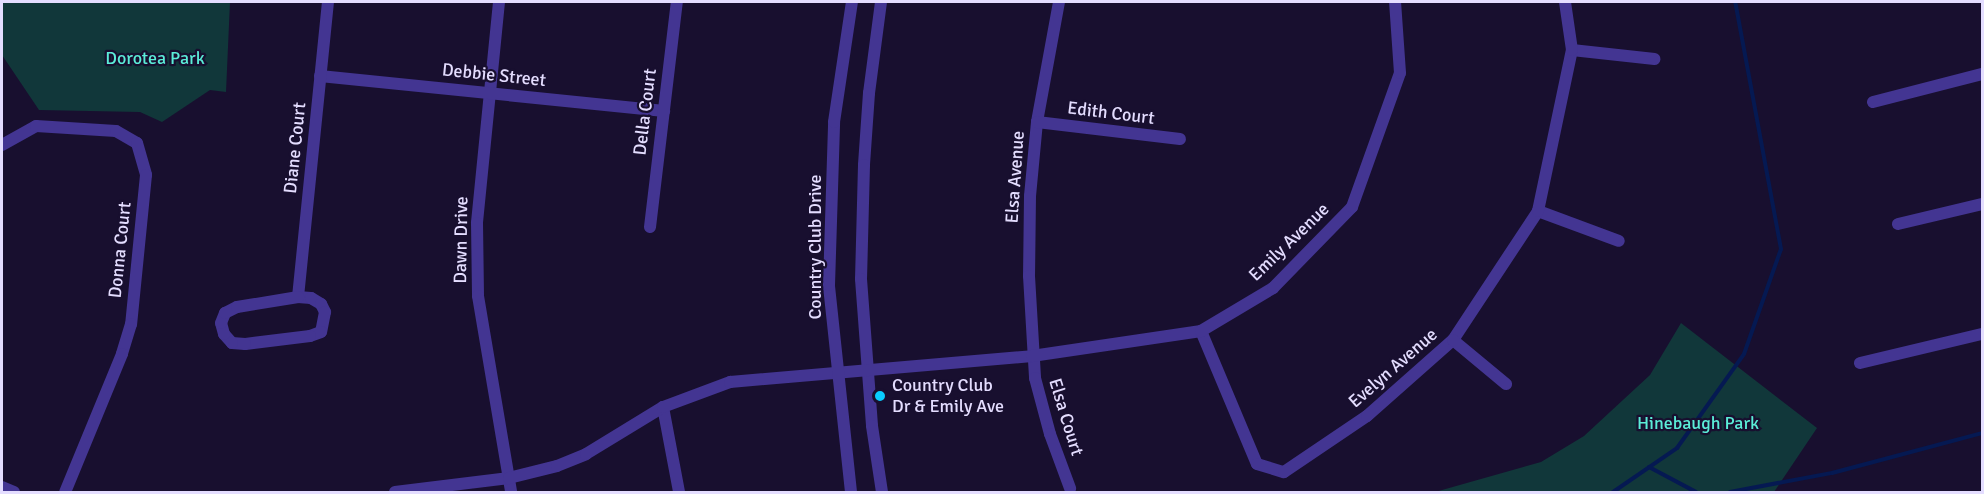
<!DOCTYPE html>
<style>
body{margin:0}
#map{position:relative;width:1984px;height:494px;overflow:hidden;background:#180f2f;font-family:Signika,sans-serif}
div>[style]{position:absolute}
.green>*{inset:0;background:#11373a}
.stream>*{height:4px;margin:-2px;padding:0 2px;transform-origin:2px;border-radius:2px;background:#051952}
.street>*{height:12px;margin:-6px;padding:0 6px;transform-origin:6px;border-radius:6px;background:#433592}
.dots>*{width:16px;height:16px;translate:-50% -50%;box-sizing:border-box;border:3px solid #180f2f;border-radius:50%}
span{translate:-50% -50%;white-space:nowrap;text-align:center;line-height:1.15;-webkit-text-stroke:4.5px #180f2f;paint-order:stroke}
.park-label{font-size:18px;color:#5bedd8}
.street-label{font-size:18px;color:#e4ddff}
.poi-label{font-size:18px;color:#e4ddff}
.left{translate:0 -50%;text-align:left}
.frame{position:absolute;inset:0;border:3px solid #e4ddff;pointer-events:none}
</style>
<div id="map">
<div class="green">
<i style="clip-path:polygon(2px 2px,230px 2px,226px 92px,210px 90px,162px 122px,140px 112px,39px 110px,2px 55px)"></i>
<i style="clip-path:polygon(1681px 323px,1817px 428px,1774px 492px,1435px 492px,1541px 462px,1584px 436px,1650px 375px)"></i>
</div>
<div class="stream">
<i style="left:1649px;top:467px;width:53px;rotate:28deg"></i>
<i style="left:1613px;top:492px;width:78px;rotate:-34.5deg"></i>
<i style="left:1677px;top:448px;width:115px;rotate:-54.5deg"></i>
<i style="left:1744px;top:354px;width:111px;rotate:-70.6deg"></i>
<i style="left:1781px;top:249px;width:251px;rotate:-100.5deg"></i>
<i style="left:1730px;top:492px;width:104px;rotate:-10.6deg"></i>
<i style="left:1832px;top:473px;width:155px;rotate:-14.9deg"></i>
</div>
<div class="street">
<i style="left:499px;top:2px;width:222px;rotate:95.7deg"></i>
<i style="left:477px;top:223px;width:73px;rotate:89.2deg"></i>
<i style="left:478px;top:296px;width:199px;rotate:80.4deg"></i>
<i style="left:881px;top:2px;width:92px;rotate:97.5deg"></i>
<i style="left:869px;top:93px;width:72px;rotate:94deg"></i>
<i style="left:864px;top:165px;width:114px;rotate:91.5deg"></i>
<i style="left:861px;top:279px;width:147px;rotate:85.7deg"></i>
<i style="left:872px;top:426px;width:67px;rotate:81.4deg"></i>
<i style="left:1059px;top:2px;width:122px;rotate:100.4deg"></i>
<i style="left:1037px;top:122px;width:74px;rotate:95.4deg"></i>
<i style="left:1030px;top:196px;width:80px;rotate:90.7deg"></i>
<i style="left:1029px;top:276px;width:102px;rotate:86.6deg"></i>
<i style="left:1035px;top:378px;width:58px;rotate:75deg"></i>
<i style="left:1050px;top:434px;width:58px;rotate:69.7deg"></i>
<i style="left:1572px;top:50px;width:83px;rotate:6.2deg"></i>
<i style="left:320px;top:76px;width:346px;rotate:5.8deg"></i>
<i style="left:1873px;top:102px;width:113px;rotate:-14.4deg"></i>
<i style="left:1037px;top:122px;width:144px;rotate:6.8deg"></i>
<i style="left:2px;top:145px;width:39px;rotate:-29deg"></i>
<i style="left:36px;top:126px;width:80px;rotate:3.6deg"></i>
<i style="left:116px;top:131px;width:24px;rotate:30deg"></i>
<i style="left:137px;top:143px;width:33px;rotate:74deg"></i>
<i style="left:146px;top:175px;width:150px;rotate:95.7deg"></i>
<i style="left:131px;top:324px;width:31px;rotate:107deg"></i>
<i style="left:122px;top:354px;width:149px;rotate:112.4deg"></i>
<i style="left:1538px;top:211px;width:86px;rotate:20.3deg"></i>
<i style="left:1898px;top:224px;width:86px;rotate:-13.4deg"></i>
<i style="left:650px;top:227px;width:227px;rotate:-83.2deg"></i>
<i style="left:298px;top:297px;width:297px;rotate:-84.2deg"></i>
<i style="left:298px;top:297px;width:13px;rotate:4deg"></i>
<i style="left:311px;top:298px;width:12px;rotate:31deg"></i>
<i style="left:321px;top:304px;width:9px;rotate:63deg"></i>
<i style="left:325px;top:312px;width:20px;rotate:101deg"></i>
<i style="left:321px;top:332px;width:12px;rotate:160deg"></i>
<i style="left:310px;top:336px;width:65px;rotate:173deg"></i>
<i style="left:245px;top:344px;width:13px;rotate:-176deg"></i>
<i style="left:232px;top:343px;width:12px;rotate:-132deg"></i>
<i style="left:224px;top:334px;width:11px;rotate:-105deg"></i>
<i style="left:221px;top:323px;width:11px;rotate:-68deg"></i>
<i style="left:225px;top:313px;width:13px;rotate:-27deg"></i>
<i style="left:237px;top:307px;width:62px;rotate:-9.3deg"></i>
<i style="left:1201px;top:331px;width:144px;rotate:67.2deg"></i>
<i style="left:1257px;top:464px;width:28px;rotate:17deg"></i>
<i style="left:1284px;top:472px;width:100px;rotate:-34deg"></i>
<i style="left:1367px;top:416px;width:115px;rotate:-41.5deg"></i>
<i style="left:1453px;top:340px;width:154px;rotate:-56.6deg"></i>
<i style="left:1538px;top:211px;width:165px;rotate:-78.1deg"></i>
<i style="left:1572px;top:50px;width:49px;rotate:-98.3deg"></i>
<i style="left:1453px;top:340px;width:69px;rotate:39.7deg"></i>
<i style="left:1860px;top:363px;width:125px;rotate:-13.4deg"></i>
<i style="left:663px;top:407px;width:86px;rotate:79.3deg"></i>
<i style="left:2px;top:487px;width:13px;rotate:23deg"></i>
<i style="left:395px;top:492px;width:115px;rotate:-7deg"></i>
<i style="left:509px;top:478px;width:49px;rotate:-14deg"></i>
<i style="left:557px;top:466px;width:31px;rotate:-22deg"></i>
<i style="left:586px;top:454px;width:90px;rotate:-31.4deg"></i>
<i style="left:663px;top:407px;width:72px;rotate:-20.5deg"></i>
<i style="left:730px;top:382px;width:303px;rotate:-4.9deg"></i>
<i style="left:1032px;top:356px;width:171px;rotate:-8.4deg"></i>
<i style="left:1201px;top:331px;width:84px;rotate:-30.8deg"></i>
<i style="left:1273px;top:288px;width:113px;rotate:-45.7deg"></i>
<i style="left:1352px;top:207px;width:142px;rotate:-70.3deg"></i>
<i style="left:1400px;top:73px;width:71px;rotate:-94deg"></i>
<i style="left:851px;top:492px;width:208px;rotate:-96.1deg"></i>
<i style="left:829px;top:285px;width:163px;rotate:-88.2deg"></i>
<i style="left:834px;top:122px;width:121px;rotate:-81.5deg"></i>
</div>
<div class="dots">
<i style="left:880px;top:396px;background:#09ccff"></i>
</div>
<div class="park-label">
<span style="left:155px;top:58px">Dorotea Park</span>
<span style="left:1698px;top:423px">Hinebaugh Park</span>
</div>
<div class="street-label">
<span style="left:494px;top:75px;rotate:6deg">Debbie Street</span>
<span style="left:645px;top:112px;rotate:-83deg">Della Court</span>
<span style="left:1111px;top:113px;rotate:7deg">Edith Court</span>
<span style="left:295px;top:148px;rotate:-84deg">Diane Court</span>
<span style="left:1015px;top:177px;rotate:-86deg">Elsa Avenue</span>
<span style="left:461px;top:240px;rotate:-89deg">Dawn Drive</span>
<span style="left:1289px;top:242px;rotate:-44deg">Emily Avenue</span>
<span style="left:815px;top:247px;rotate:-90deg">Country Club Drive</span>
<span style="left:120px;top:250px;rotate:-84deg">Donna Court</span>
<span style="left:1393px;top:368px;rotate:-41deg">Evelyn Avenue</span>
<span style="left:1066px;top:417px;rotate:73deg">Elsa Court</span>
</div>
<div class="poi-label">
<span class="left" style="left:892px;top:396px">Country Club<br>Dr &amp; Emily Ave</span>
</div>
<div class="frame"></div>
</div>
